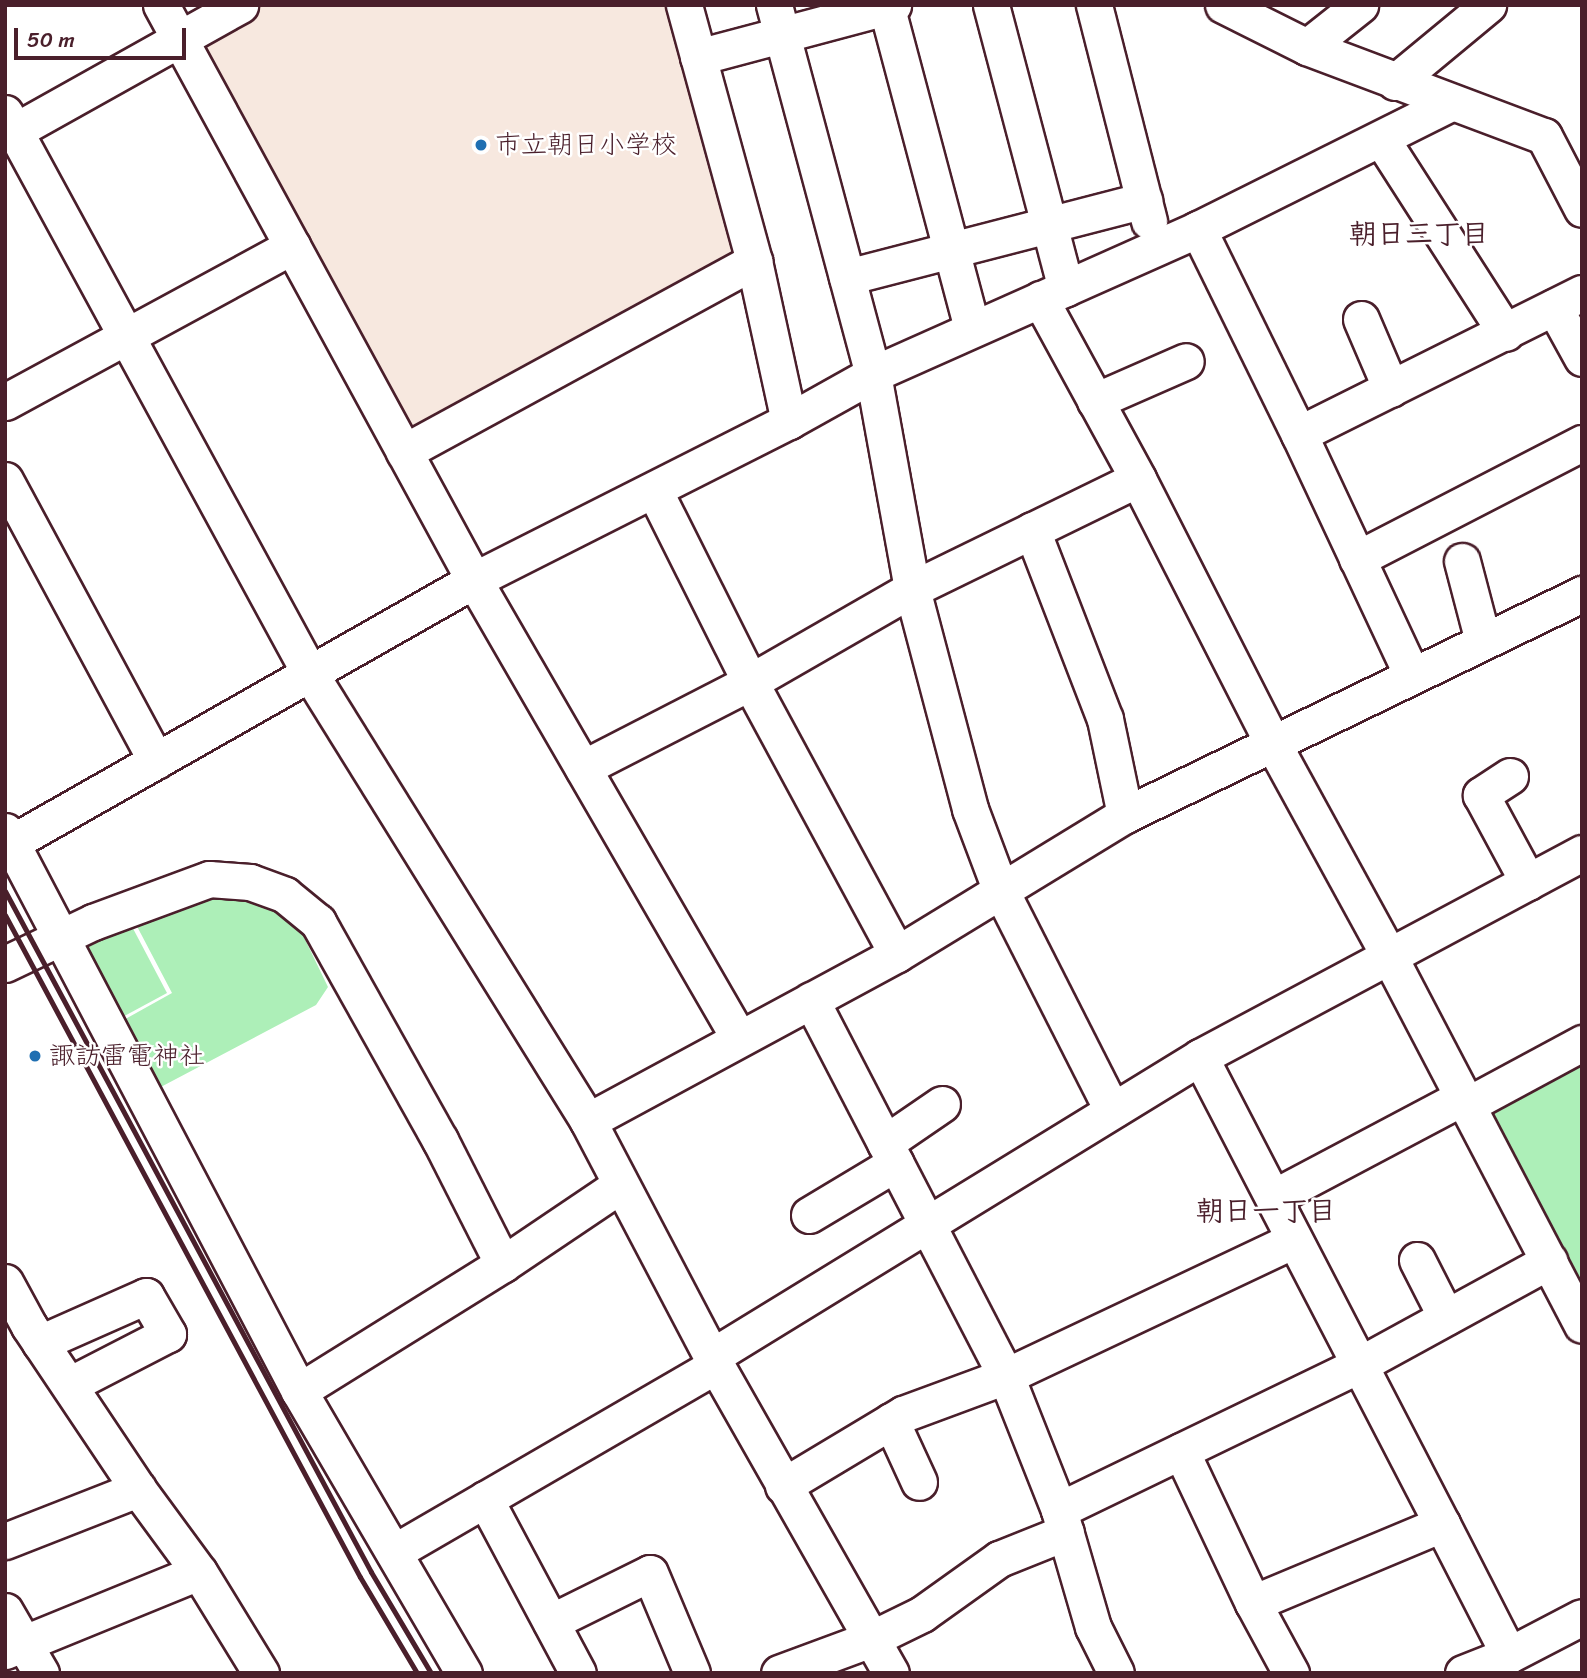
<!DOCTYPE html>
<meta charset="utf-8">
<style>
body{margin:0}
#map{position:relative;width:1587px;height:1678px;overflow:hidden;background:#fff;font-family:Sriracha,"Klee One",sans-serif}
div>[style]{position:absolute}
.built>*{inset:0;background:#f7e8df}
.green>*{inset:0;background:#adefb8}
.roads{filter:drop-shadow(2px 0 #4a1f2b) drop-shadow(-2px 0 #4a1f2b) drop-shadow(0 2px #4a1f2b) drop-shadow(0 -2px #4a1f2b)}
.minor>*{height:35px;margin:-17.5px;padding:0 17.5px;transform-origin:17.5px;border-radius:17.5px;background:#fff}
.rail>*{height:5px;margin:-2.5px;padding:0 2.5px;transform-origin:2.5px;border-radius:2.5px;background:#4a1f2b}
.dots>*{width:19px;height:19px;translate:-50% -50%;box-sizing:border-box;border:4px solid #fff;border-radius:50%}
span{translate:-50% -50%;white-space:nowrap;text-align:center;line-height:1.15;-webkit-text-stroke:5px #fff;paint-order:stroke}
.poi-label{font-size:26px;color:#4a1f2b}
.left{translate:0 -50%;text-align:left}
.neighbourhood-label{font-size:28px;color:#4a1f2b;font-weight:700}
.frame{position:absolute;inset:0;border:7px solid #4a1f2b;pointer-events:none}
.scale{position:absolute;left:14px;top:28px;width:172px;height:32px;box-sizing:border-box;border:4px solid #4a1f2b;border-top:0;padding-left:9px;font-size:21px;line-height:24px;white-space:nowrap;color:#4a1f2b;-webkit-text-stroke:5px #fff;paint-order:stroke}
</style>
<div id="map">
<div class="built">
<i style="clip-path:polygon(261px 5px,677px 5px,736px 252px,413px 434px,199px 40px)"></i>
</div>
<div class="green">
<i style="clip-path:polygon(241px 899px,285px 914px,299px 927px,328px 987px,316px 1005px,157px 1089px,120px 1022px,172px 993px,130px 913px,157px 902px)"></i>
<i style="clip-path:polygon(128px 919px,167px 993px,117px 1020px,81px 948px)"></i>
<i style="clip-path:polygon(1582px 1054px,1582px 1290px,1491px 1117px,1494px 1101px)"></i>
</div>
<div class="roads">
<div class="minor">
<i style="left:161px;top:5px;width:655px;rotate:61.44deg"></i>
<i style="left:474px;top:580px;width:529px;rotate:59.95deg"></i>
<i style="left:684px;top:5px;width:265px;rotate:74.7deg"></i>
<i style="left:754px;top:261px;width:164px;rotate:77.7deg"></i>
<i style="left:774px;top:5px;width:382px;rotate:75deg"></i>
<i style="left:873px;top:374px;width:219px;rotate:79.7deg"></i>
<i style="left:912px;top:589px;width:228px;rotate:75.2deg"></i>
<i style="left:970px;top:809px;width:85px;rotate:69.4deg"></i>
<i style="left:1000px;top:889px;width:248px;rotate:63.1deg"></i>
<i style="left:886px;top:5px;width:335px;rotate:75.1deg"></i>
<i style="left:991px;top:5px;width:293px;rotate:75.2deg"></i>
<i style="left:1094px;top:5px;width:223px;rotate:75.7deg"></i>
<i style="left:1223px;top:5px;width:94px;rotate:26.6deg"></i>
<i style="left:1307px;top:47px;width:253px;rotate:20.6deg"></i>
<i style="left:1544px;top:136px;width:82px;rotate:62.5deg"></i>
<i style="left:1307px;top:47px;width:68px;rotate:-38.4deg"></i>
<i style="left:698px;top:57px;width:202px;rotate:-14.9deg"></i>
<i style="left:1395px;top:82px;width:121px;rotate:-39.6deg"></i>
<i style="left:5px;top:113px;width:636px;rotate:61.46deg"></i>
<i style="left:309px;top:672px;width:529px;rotate:58.14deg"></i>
<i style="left:588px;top:1121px;width:276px;rotate:62.3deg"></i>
<i style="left:716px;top:1365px;width:354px;rotate:60.4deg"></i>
<i style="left:15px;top:131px;width:258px;rotate:-29.2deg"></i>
<i style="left:1382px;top:140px;width:229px;rotate:57.3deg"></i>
<i style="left:1198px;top:229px;width:229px;rotate:63.8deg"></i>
<i style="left:1299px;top:434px;width:266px;rotate:64.9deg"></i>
<i style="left:847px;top:277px;width:307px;rotate:-14.5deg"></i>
<i style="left:1040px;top:299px;width:205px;rotate:61.4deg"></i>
<i style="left:1138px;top:479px;width:295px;rotate:63deg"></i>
<i style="left:1272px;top:742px;width:244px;rotate:61.3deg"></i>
<i style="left:1389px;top:956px;width:416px;rotate:62.4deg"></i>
<i style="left:1554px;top:307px;width:58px;rotate:61.2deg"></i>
<i style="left:1361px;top:319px;width:76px;rotate:66.8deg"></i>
<i style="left:1095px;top:401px;width:99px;rotate:-23.7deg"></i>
<i style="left:5px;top:402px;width:327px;rotate:-28.5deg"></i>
<i style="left:1299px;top:434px;width:316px;rotate:-26.5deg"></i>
<i style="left:404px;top:452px;width:399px;rotate:-28.6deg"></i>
<i style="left:5px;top:480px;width:319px;rotate:61.7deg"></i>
<i style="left:654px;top:490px;width:215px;rotate:63.4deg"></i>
<i style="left:750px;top:682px;width:309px;rotate:61.6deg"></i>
<i style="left:1032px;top:530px;width:203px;rotate:68.9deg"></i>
<i style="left:1105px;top:719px;width:98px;rotate:78.2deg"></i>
<i style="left:1357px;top:559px;width:253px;rotate:-27.3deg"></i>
<i style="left:1462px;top:561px;width:83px;rotate:75.3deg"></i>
<i style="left:583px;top:768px;width:188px;rotate:-27.2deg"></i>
<i style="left:750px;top:682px;width:187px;rotate:-29.9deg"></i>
<i style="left:912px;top:589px;width:251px;rotate:-26deg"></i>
<i style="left:1510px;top:776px;width:35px;rotate:147deg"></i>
<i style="left:1481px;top:795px;width:99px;rotate:61.6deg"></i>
<i style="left:5px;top:831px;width:632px;rotate:62.3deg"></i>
<i style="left:299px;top:1391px;width:327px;rotate:59.7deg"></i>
<i style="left:11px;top:843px;width:532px;rotate:-29.6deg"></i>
<i style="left:474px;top:580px;width:353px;rotate:-26.8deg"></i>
<i style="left:789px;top:421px;width:96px;rotate:-29.2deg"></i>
<i style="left:873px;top:374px;width:356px;rotate:-24deg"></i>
<i style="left:1198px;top:229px;width:283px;rotate:-26.5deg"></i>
<i style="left:5px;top:964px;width:98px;rotate:-25.5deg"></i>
<i style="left:93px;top:922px;width:124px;rotate:-20.3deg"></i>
<i style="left:209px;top:879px;width:41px;rotate:4.2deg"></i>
<i style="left:250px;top:882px;width:37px;rotate:20deg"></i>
<i style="left:285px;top:895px;width:43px;rotate:39.3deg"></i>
<i style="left:318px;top:922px;width:250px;rotate:60.8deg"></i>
<i style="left:440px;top:1140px;width:139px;rotate:63.1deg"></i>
<i style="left:811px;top:1000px;width:424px;rotate:62.6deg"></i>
<i style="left:1006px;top:1376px;width:144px;rotate:68.4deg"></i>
<i style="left:1059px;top:1510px;width:122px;rotate:73.8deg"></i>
<i style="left:1093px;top:1627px;width:51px;rotate:63.4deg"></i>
<i style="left:1200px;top:1057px;width:526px;rotate:62.61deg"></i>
<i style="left:1467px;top:1105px;width:131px;rotate:-28.3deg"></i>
<i style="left:588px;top:1121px;width:351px;rotate:-28.4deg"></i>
<i style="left:897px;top:954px;width:267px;rotate:-31.4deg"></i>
<i style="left:1125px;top:815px;width:508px;rotate:-25.81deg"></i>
<i style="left:885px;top:1143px;width:69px;rotate:-34.4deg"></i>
<i style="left:1274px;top:1197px;width:214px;rotate:-27.9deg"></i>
<i style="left:809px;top:1215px;width:101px;rotate:-30.9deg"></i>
<i style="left:1417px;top:1260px;width:64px;rotate:63deg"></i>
<i style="left:5px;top:1282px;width:50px;rotate:61.4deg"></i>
<i style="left:29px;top:1326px;width:196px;rotate:56.2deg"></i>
<i style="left:138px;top:1489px;width:103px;rotate:53.7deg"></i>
<i style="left:199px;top:1572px;width:119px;rotate:58.5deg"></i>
<i style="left:40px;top:1343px;width:116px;rotate:-23.9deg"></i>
<i style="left:146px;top:1296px;width:44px;rotate:59.9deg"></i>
<i style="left:168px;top:1334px;width:111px;rotate:152.7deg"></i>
<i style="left:711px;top:1357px;width:574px;rotate:-31.53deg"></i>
<i style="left:1200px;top:1057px;width:433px;rotate:-28.1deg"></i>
<i style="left:299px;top:1391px;width:240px;rotate:-31.9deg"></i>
<i style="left:503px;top:1264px;width:141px;rotate:-34deg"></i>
<i style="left:891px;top:1421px;width:67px;rotate:65.3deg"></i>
<i style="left:1181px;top:1451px;width:168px;rotate:64.7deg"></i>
<i style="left:1253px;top:1603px;width:80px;rotate:61.5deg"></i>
<i style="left:783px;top:1486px;width:140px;rotate:-31deg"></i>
<i style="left:903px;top:1414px;width:110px;rotate:-20.3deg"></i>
<i style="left:1006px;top:1376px;width:318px;rotate:-25.3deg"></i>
<i style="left:485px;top:1499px;width:197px;rotate:61.9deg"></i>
<i style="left:1059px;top:1510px;width:333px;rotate:-25.8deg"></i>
<i style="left:1359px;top:1365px;width:217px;rotate:-28.7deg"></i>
<i style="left:5px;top:1541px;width:143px;rotate:-21.4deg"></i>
<i style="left:394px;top:1552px;width:372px;rotate:-30.1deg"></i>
<i style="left:1253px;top:1603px;width:205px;rotate:-22.7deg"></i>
<i style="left:1442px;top:1524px;width:147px;rotate:62.9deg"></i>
<i style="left:5px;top:1611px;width:72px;rotate:59.9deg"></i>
<i style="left:551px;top:1622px;width:110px;rotate:-26.3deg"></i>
<i style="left:650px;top:1573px;width:108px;rotate:67.2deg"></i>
<i style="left:5px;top:1651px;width:209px;rotate:-22.2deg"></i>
<i style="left:779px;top:1673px;width:98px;rotate:-20.3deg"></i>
<i style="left:871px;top:1639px;width:57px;rotate:-26.1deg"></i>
<i style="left:922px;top:1614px;width:95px;rotate:-35.5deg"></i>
<i style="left:999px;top:1559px;width:72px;rotate:-21.9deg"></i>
<i style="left:1463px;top:1673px;width:49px;rotate:-21.4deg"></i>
<i style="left:1509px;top:1655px;width:82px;rotate:-27.5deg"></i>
</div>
</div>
<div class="rail">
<i style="left:5px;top:891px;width:773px;rotate:61.74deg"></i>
<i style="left:371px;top:1572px;width:117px;rotate:59.3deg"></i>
<i style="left:5px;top:915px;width:751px;rotate:61.8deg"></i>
<i style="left:360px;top:1577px;width:112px;rotate:59.3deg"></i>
</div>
<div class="dots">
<i style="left:481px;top:145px;background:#1f6fb2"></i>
<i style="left:35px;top:1056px;background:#1f6fb2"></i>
</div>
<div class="poi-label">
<span class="left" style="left:495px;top:145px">市立朝日小学校</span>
<span class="left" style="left:49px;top:1056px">諏訪雷電神社</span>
</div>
<div class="neighbourhood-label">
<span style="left:1419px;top:234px">朝日三丁目</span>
<span style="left:1266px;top:1211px">朝日一丁目</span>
</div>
<div class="frame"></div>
<div class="scale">50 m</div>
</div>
